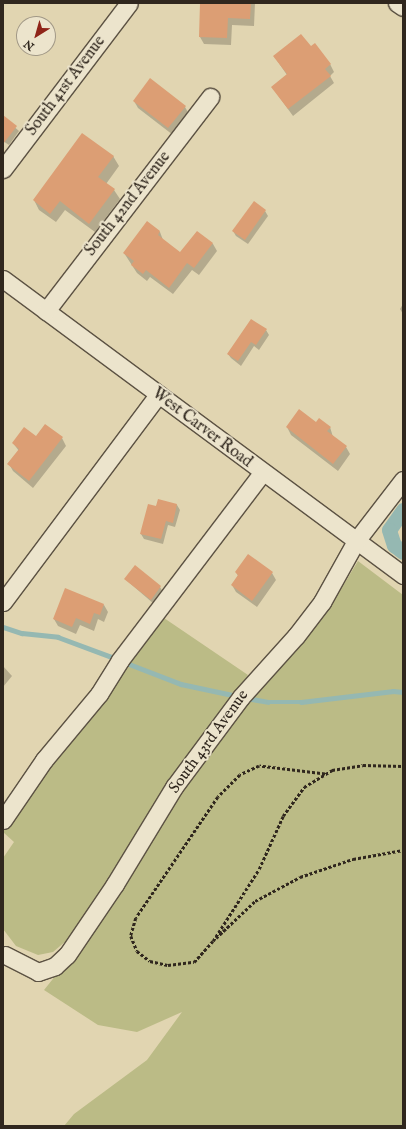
<!DOCTYPE html>
<style>
body{margin:0}
#map{position:relative;width:406px;height:1129px;overflow:hidden;background:#e1d5b1;font-family:"IM FELL English",serif}
div>[style]{position:absolute}
.green>*{inset:0;background:#bbbb86}
.shadow>*{inset:0;background:#0003}
.stream>*{height:4.5px;margin:-2.25px;padding:0 2.25px;transform-origin:2.25px;border-radius:2.25px;background:#95b8b2}
.canal>*{height:15px;margin:-7.5px;padding:0 7.5px;transform-origin:7.5px;border-radius:7.5px;background:#95b8b2}
.building>*{inset:0;background:#dc9e74}
.path>*{height:2.5px;margin-top:-1.25px;transform-origin:0;background:repeating-linear-gradient(90deg,#30271e 0 3px,transparent 0 5px)}
.roads{filter:drop-shadow(1px 0 #5c5243) drop-shadow(-1px 0 #5c5243) drop-shadow(0 1px #5c5243) drop-shadow(0 -1px #5c5243)}
.minor>*{height:17px;margin:-8.5px;padding:0 8.5px;transform-origin:8.5px;border-radius:8.5px;background:#ece4cc}
span{translate:-50% -50%;white-space:nowrap;text-align:center;line-height:1.15;-webkit-text-stroke:4px #ece4cc;paint-order:stroke}
.street-label{font-size:16px;color:#30271e}
.frame{position:absolute;inset:0;border:4px solid #30271e;pointer-events:none}
.north{position:absolute;left:16px;top:16px;width:40px;height:40px;box-sizing:border-box;background:#ece4cc;border:1px solid #a19886;border-radius:50%;rotate:217deg;font-size:11px;font-weight:700;line-height:16px;text-align:center;color:#30271e}
.north::after{content:'';display:block;margin:auto;width:14px;height:18px;background:#8f2418;clip-path:polygon(50% 0,100% 100%,50% 72%,0 100%)}
</style>
<div id="map">
<div class="green">
<i style="clip-path:polygon(358px 561px,403px 595px,403px 1126px,64px 1126px,74px 1114px,147px 1060px,182px 1012px,137px 1032px,98px 1025px,44px 990px,81px 944px,186px 782px,263px 679px,327px 612px)"></i>
<i style="clip-path:polygon(164px 618px,248px 675px,167px 784px,73px 935px,53px 952px,38px 955px,16px 946px,3px 929px,3px 858px,14px 842px,3px 832px,3px 829px,57px 753px)"></i>
</div>
<div class="shadow">
<i style="clip-path:polygon(201px 3px,255px 3px,254px 26px,232px 25px,231px 45px,204px 44px,200px 37px)"></i>
<i style="clip-path:polygon(311px 48px,330px 64px,334px 72px,330px 76px,334px 83px,293px 116px,272px 87px,287px 75px,274px 56px)"></i>
<i style="clip-path:polygon(134px 101px,185px 107px,189px 114px,173px 135px,138px 108px)"></i>
<i style="clip-path:polygon(3px 117px,19px 131px,9px 145px,3px 141px)"></i>
<i style="clip-path:polygon(113px 156px,119px 166px,106px 184px,114px 190px,120px 199px,95px 232px,65px 210px,56px 222px,39px 210px,34px 200px)"></i>
<i style="clip-path:polygon(265px 211px,268px 216px,248px 244px,236px 236px,233px 231px)"></i>
<i style="clip-path:polygon(147px 222px,160px 232px,163px 240px,181px 254px,197px 232px,213px 244px,217px 251px,199px 275px,192px 270px,173px 294px,150px 277px,147px 281px,137px 273px,124px 253px)"></i>
<i style="clip-path:polygon(403px 304px,403px 314px,400px 309px)"></i>
<i style="clip-path:polygon(266px 330px,269px 335px,259px 350px,254px 346px,241px 366px,231px 358px,228px 354px)"></i>
<i style="clip-path:polygon(316px 424px,330px 427px,333px 437px,346px 447px,350px 454px,338px 471px,291px 435px,287px 427px)"></i>
<i style="clip-path:polygon(45px 425px,62px 438px,66px 446px,33px 488px,13px 471px,9px 464px,19px 451px,13px 443px,36px 437px)"></i>
<i style="clip-path:polygon(159px 501px,177px 505px,180px 510px,175px 527px,168px 525px,163px 544px,144px 539px,141px 534px)"></i>
<i style="clip-path:polygon(236px 572px,272px 573px,276px 580px,257px 607px,236px 592px,232px 585px,238px 576px)"></i>
<i style="clip-path:polygon(125px 579px,160px 587px,163px 592px,154px 604px)"></i>
<i style="clip-path:polygon(104px 605px,108px 612px,104px 622px,98px 619px,94px 631px,80px 625px,76px 634px,58px 626px,54px 619px)"></i>
<i style="clip-path:polygon(3px 666px,12px 676px,3px 687px)"></i>
</div>
<div class="stream">
<i style="left:3px;top:627px;width:20px;rotate:18deg"></i>
<i style="left:22px;top:633px;width:36px;rotate:6deg"></i>
<i style="left:58px;top:637px;width:63px;rotate:20.4deg"></i>
<i style="left:124px;top:662px;width:61px;rotate:21.1deg"></i>
<i style="left:181px;top:684px;width:57px;rotate:12.1deg"></i>
<i style="left:246px;top:698px;width:22px;rotate:10deg"></i>
<i style="left:268px;top:702px;width:33px"></i>
<i style="left:301px;top:702px;width:93px;rotate:-6.8deg"></i>
<i style="left:393px;top:691px;width:10px;rotate:6deg"></i>
</div>
<div class="canal">
<i style="left:403px;top:510px;width:24px;rotate:125deg"></i>
<i style="left:389px;top:530px;width:16px;rotate:72deg"></i>
<i style="left:394px;top:545px;width:11px;rotate:38deg"></i>
</div>
<div class="building">
<i style="clip-path:polygon(200px 3px,251px 3px,250px 19px,228px 18px,227px 38px,199px 37px)"></i>
<i style="clip-path:polygon(301px 34px,311px 46px,315px 43px,331px 64px,325px 69px,331px 76px,288px 109px,271px 87px,287px 74px,273px 56px)"></i>
<i style="clip-path:polygon(150px 78px,186px 106px,168px 128px,133px 101px)"></i>
<i style="clip-path:polygon(3px 115px,17px 126px,3px 144px)"></i>
<i style="clip-path:polygon(82px 133px,114px 156px,98px 177px,115px 189px,89px 224px,60px 201px,50px 214px,33px 200px)"></i>
<i style="clip-path:polygon(254px 201px,266px 210px,245px 240px,232px 231px)"></i>
<i style="clip-path:polygon(147px 221px,160px 231px,158px 235px,180px 252px,197px 231px,213px 243px,194px 268px,187px 263px,169px 288px,146px 270px,143px 274px,131px 265px,134px 261px,123px 253px)"></i>
<i style="clip-path:polygon(251px 319px,267px 329px,256px 345px,251px 342px,238px 361px,227px 354px)"></i>
<i style="clip-path:polygon(299px 409px,316px 422px,319px 418px,331px 427px,327px 431px,347px 446px,333px 464px,286px 427px)"></i>
<i style="clip-path:polygon(45px 424px,63px 437px,29px 481px,7px 464px,19px 449px,12px 443px,24px 427px,36px 436px)"></i>
<i style="clip-path:polygon(158px 499px,177px 504px,173px 523px,166px 521px,161px 539px,140px 534px,148px 504px,156px 506px)"></i>
<i style="clip-path:polygon(248px 554px,273px 572px,252px 601px,231px 585px,238px 575px,235px 572px)"></i>
<i style="clip-path:polygon(135px 565px,161px 586px,151px 600px,124px 579px)"></i>
<i style="clip-path:polygon(65px 588px,104px 604px,100px 615px,94px 613px,90px 624px,76px 618px,72px 627px,53px 619px)"></i>
</div>
<div class="path">
<i style="left:325px;top:774px;width:66px;rotate:-173.1deg"></i>
<i style="left:259px;top:766px;width:21px;rotate:155deg"></i>
<i style="left:240px;top:775px;width:31px;rotate:135deg"></i>
<i style="left:218px;top:797px;width:146px;rotate:124.1deg"></i>
<i style="left:136px;top:918px;width:19px;rotate:106deg"></i>
<i style="left:131px;top:936px;width:16px;rotate:68deg"></i>
<i style="left:137px;top:951px;width:16px;rotate:38deg"></i>
<i style="left:150px;top:961px;width:18px;rotate:13deg"></i>
<i style="left:168px;top:965px;width:26px;rotate:-7deg"></i>
<i style="left:194px;top:962px;width:28px;rotate:-48deg"></i>
<i style="left:213px;top:941px;width:85px;rotate:-57.4deg"></i>
<i style="left:259px;top:869px;width:58px;rotate:-65.6deg"></i>
<i style="left:283px;top:816px;width:36px;rotate:-54deg"></i>
<i style="left:304px;top:787px;width:33px;rotate:-31deg"></i>
<i style="left:332px;top:770px;width:31px;rotate:-9deg"></i>
<i style="left:363px;top:765px;width:40px;rotate:1.4deg"></i>
<i style="left:216px;top:938px;width:54px;rotate:-43.5deg"></i>
<i style="left:255px;top:901px;width:51px;rotate:-28.1deg"></i>
<i style="left:300px;top:877px;width:56px;rotate:-18.8deg"></i>
<i style="left:353px;top:859px;width:51px;rotate:-10.2deg"></i>
</div>
<div class="roads">
<div class="minor">
<i style="left:397px;top:3px;width:7px;rotate:34deg"></i>
<i style="left:3px;top:169px;width:208px;rotate:-52.8deg"></i>
<i style="left:3px;top:279px;width:498px;rotate:36.5deg"></i>
<i style="left:46px;top:311px;width:270px;rotate:-52.5deg"></i>
<i style="left:3px;top:602px;width:259px;rotate:-53.2deg"></i>
<i style="left:3px;top:820px;width:73px;rotate:-55.7deg"></i>
<i style="left:44px;top:760px;width:86px;rotate:-50.2deg"></i>
<i style="left:99px;top:694px;width:40px;rotate:-58deg"></i>
<i style="left:120px;top:660px;width:235px;rotate:-52.8deg"></i>
<i style="left:5px;top:955px;width:37px;rotate:27deg"></i>
<i style="left:38px;top:972px;width:18px;rotate:-19deg"></i>
<i style="left:55px;top:966px;width:16px;rotate:-43deg"></i>
<i style="left:67px;top:955px;width:86px;rotate:-55.9deg"></i>
<i style="left:115px;top:884px;width:114px;rotate:-58.7deg"></i>
<i style="left:174px;top:787px;width:112px;rotate:-53.3deg"></i>
<i style="left:241px;top:697px;width:82px;rotate:-48deg"></i>
<i style="left:296px;top:636px;width:43px;rotate:-52.6deg"></i>
<i style="left:322px;top:602px;width:70px;rotate:-60.9deg"></i>
<i style="left:356px;top:541px;width:77px;rotate:-52.4deg"></i>
</div>
</div>
<div class="street-label">
<span style="left:66px;top:86px;rotate:-53deg">South 41st Avenue</span>
<span style="left:128px;top:204px;rotate:-52deg">South 42nd Avenue</span>
<span style="left:202px;top:428px;rotate:37deg">West Carver Road</span>
<span style="left:209px;top:742px;rotate:-54deg">South 43rd Avenue</span>
</div>
<div class="frame"></div>
<div class="north">N</div>
</div>
